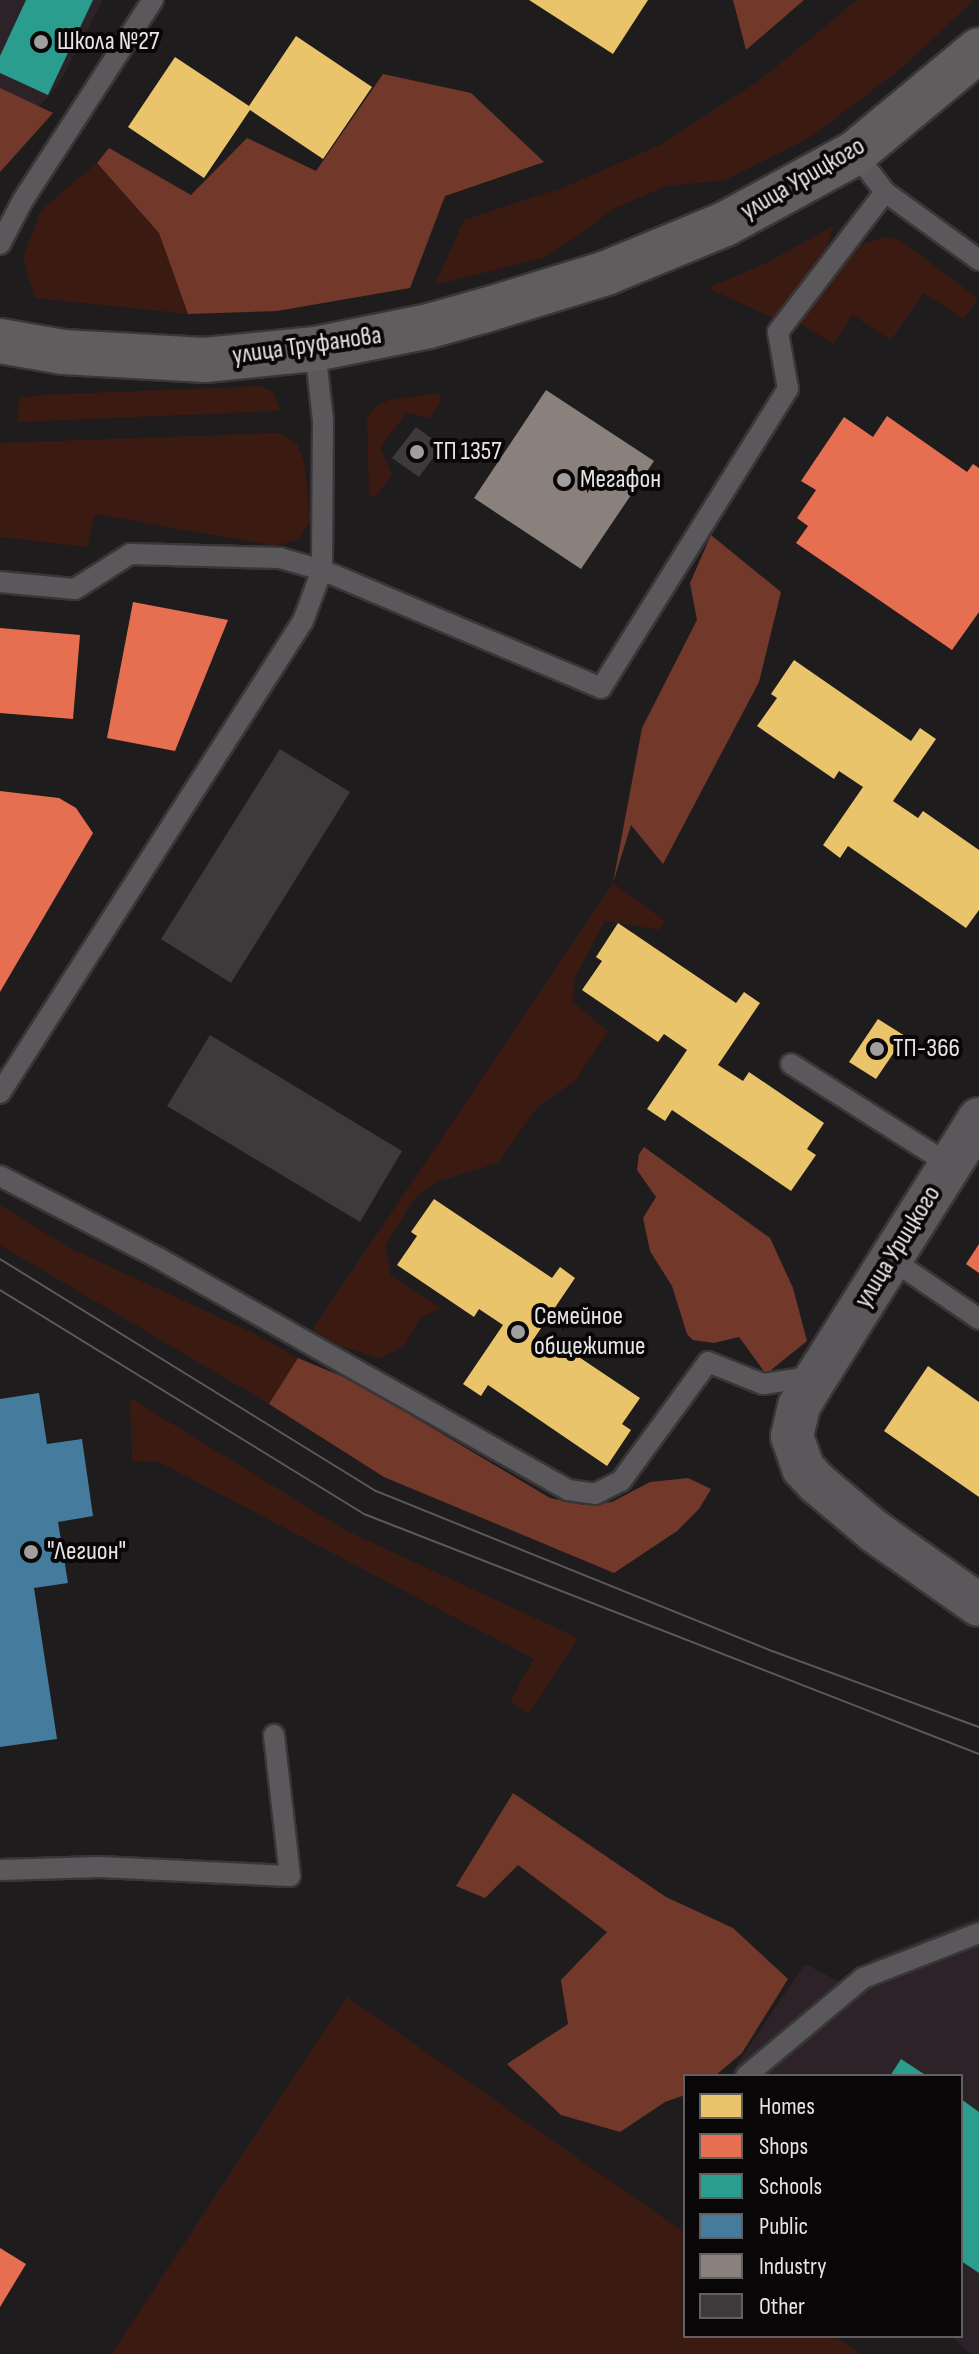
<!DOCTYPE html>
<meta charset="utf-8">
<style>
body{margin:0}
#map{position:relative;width:979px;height:2354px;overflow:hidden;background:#1f1c1e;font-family:"Sofia Sans Condensed",sans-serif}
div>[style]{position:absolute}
.built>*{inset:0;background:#2c2228}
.green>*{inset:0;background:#3b1a12}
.forest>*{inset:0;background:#72392a}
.homes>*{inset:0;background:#e9c46a}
.shops>*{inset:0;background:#e76f51}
.schools>*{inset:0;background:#2a9d8f}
.public>*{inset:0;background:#457b9d}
.industry>*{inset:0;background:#8a817c}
.building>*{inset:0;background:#3c3a3b}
.roads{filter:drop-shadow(2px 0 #393638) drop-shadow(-2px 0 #393638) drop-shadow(0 2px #393638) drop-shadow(0 -2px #393638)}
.lane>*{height:20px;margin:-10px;padding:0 10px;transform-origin:10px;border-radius:10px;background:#5a585a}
.street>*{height:42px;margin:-21px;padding:0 21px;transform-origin:21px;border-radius:21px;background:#5a585a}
.secondary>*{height:44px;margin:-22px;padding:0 22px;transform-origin:22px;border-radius:22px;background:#605d5e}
.tram>*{height:2px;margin:-1px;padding:0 1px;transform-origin:1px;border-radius:1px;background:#5b595a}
.dots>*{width:22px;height:22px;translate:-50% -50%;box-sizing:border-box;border:4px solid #080607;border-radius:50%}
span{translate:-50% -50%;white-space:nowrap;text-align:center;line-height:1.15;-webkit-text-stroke:8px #080607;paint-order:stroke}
.poi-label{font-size:26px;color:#e8e4e6}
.left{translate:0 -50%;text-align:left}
.street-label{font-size:26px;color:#e8e4e6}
.legend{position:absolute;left:683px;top:2074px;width:280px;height:264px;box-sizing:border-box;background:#080607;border:2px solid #625f60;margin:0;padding:10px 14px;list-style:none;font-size:24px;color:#e8e4e6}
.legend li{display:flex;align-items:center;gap:16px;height:40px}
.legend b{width:40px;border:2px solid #625f60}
</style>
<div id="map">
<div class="built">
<i style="clip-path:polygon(0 0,103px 0,59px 84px,0 152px)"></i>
<i style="clip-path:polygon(979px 1917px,979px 2354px,971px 2354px,951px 2336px,961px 2336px,961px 2076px,729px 2076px,805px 1964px,840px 1982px,874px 1958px)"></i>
</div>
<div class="green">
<i style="clip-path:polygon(857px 0,974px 0,903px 67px,809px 138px,725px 180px,667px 186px,615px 208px,547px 257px,435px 285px,464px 220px,565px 187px,662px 144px,760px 80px)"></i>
<i style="clip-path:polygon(97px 163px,159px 233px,188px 314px,35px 298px,23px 258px,41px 210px)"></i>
<i style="clip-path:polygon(833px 226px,828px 244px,810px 272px,773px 318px,708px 288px,766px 263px)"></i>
<i style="clip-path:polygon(885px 237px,899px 240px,916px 252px,978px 298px,964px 319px,923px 293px,891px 340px,852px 315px,833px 344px,799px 323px,844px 258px,857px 246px)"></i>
<i style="clip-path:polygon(261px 386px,273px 392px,280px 411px,17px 422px,20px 398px,40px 395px)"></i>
<i style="clip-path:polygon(440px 393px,441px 401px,430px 418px,407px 413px,380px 447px,392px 475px,375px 497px,369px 495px,367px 419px,376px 406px,389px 400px)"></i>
<i style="clip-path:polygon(279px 433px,297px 443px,304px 461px,311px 521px,299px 539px,275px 546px,95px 514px,87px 547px,0 537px,0 443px)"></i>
<i style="clip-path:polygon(613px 883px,665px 921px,660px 930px,605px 921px,575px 977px,572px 1001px,608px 1032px,575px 1081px,538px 1106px,498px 1163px,439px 1181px,415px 1198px,385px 1245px,391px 1276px,441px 1308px,420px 1318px,405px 1345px,379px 1359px,338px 1345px,313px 1329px)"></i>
<i style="clip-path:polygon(0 1205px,70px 1248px,255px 1334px,298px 1358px,269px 1404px,0 1245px)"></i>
<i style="clip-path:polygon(130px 1398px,345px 1530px,578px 1638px,528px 1714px,510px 1701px,534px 1659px,159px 1462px,132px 1461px)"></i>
<i style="clip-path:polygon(347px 1997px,685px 2233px,685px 2336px,834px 2336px,860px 2354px,111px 2354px)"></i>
</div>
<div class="forest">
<i style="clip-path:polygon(733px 0,804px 0,746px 50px)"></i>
<i style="clip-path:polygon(383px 74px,471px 93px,544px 162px,445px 196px,410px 288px,277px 311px,188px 314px,159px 233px,97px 163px,109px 148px,191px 195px,247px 138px,316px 171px)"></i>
<i style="clip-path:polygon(0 88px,53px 113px,0 172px)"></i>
<i style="clip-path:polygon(711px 535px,781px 592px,759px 682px,663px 864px,631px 825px,613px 883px,642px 728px,697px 620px,690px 583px)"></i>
<i style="clip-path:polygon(644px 1147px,770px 1238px,793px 1288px,807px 1341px,766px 1374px,739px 1337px,714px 1343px,693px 1340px,687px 1334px,672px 1286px,650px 1251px,643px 1218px,656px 1197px,637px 1170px,639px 1154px)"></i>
<i style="clip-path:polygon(298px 1358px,353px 1381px,550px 1498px,583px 1505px,612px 1502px,650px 1482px,688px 1478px,711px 1489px,699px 1509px,677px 1531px,614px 1573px,384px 1477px,269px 1404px)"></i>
<i style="clip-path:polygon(513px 1793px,666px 1897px,733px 1928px,788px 1979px,742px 2053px,715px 2076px,685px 2076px,685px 2095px,665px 2102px,620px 2132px,561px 2115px,507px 2064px,568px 2024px,561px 1980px,607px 1932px,518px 1865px,485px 1898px,456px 1886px)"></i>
</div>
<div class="homes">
<i style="clip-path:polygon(529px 0,648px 0,613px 54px)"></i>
<i style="clip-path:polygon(296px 36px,372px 87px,323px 159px,250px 110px,204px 178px,128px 127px,175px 57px,249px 106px)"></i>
<i style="clip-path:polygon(794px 660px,911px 741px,920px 728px,936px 739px,893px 801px,918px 818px,923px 811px,979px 850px,979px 910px,966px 928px,848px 846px,840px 858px,823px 845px,863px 787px,839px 771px,834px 779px,757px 726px,777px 698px,771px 694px)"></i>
<i style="clip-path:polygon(618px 923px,736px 1003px,744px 992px,760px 1003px,718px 1065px,743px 1081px,749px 1072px,824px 1123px,807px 1149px,816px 1155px,791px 1191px,672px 1110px,665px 1121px,647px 1109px,687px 1050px,664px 1034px,658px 1042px,582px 990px,602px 961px,596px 957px)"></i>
<i style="clip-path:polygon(878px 1019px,905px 1036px,876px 1079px,849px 1062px)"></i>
<i style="clip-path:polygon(434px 1199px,552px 1278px,560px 1267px,575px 1278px,533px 1340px,558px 1356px,564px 1347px,640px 1398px,622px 1424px,631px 1430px,607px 1466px,488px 1385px,481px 1396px,463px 1384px,503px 1325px,479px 1309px,474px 1317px,397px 1265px,417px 1236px,411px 1232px)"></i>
<i style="clip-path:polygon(928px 1366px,979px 1402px,979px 1497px,884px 1431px)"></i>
</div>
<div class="shops">
<i style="clip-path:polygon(887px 416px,967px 472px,973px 464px,979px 468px,979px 612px,952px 650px,796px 543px,808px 526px,797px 518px,816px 490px,801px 481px,844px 417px,873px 437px)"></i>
<i style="clip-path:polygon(133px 602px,228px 620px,175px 751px,107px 738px)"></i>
<i style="clip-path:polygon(0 628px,80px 635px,73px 719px,0 713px)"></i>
<i style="clip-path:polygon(0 791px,59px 798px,76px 808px,93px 833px,0 992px)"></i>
<i style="clip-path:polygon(979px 1244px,979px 1273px,966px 1264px)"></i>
<i style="clip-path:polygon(0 2248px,26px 2264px,0 2307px)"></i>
</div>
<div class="schools">
<i style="clip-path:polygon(26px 0,93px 0,48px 95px,0 73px,0 56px)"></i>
<i style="clip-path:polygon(901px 2059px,927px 2076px,890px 2076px)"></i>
<i style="clip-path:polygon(961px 2099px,979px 2112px,979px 2273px,961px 2261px)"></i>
</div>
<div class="public">
<i style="clip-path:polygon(39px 1393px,47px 1444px,82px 1439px,93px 1516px,58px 1522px,68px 1583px,34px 1588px,57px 1739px,0 1747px,0 1399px)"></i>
</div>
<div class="industry">
<i style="clip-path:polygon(546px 390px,654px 461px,581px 569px,474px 498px)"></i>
</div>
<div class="building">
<i style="clip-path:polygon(416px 427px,442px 446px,419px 477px,392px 458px)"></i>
<i style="clip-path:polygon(280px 749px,350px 792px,231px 983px,161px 939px)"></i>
<i style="clip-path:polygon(210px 1035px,402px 1151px,360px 1222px,167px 1106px)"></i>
</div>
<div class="roads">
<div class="lane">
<i style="left:855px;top:153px;width:49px;rotate:52.4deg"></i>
<i style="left:885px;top:192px;width:116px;rotate:35.9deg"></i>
<i style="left:0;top:244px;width:50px;rotate:-62.4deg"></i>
<i style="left:23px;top:200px;width:239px;rotate:-57deg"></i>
<i style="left:315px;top:349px;width:71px;rotate:83.6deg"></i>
<i style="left:323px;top:420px;width:150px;rotate:90.4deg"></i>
<i style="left:322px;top:570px;width:303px;rotate:22.9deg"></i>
<i style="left:601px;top:688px;width:353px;rotate:-58deg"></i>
<i style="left:788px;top:389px;width:58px;rotate:-100deg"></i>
<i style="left:778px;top:332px;width:176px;rotate:-52.6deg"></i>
<i style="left:0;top:582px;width:75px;rotate:5.3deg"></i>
<i style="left:75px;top:589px;width:65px;rotate:-32.5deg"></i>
<i style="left:130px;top:554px;width:150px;rotate:1.5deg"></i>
<i style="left:280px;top:558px;width:44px;rotate:15.9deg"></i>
<i style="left:322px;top:570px;width:54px;rotate:110.4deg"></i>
<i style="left:303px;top:621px;width:561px;rotate:122.7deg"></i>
<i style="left:791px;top:1064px;width:188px;rotate:32.4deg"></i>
<i style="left:0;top:1176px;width:180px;rotate:27.4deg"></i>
<i style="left:160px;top:1259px;width:469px;rotate:29.5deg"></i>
<i style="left:568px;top:1490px;width:27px;rotate:8deg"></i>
<i style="left:595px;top:1494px;width:29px;rotate:-27deg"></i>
<i style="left:621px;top:1481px;width:147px;rotate:-53.8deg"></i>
<i style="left:708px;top:1362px;width:59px;rotate:21.8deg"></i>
<i style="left:763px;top:1384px;width:55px;rotate:-8.4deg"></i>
<i style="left:891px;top:1259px;width:107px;rotate:34.3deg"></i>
<i style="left:0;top:1870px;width:100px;rotate:-1.7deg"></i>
<i style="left:100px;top:1867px;width:190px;rotate:2.7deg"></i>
<i style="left:290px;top:1876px;width:142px;rotate:-96.5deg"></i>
<i style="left:746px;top:2076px;width:153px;rotate:-39.9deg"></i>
<i style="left:863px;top:1978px;width:124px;rotate:-21.2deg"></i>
</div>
<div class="street">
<i style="left:979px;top:1119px;width:304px;rotate:122.2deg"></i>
<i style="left:817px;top:1376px;width:35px;rotate:121deg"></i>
<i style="left:799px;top:1406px;width:31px;rotate:103deg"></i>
<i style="left:792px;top:1436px;width:34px;rotate:71deg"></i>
<i style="left:803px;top:1468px;width:21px;rotate:47deg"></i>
<i style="left:817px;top:1483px;width:75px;rotate:40.1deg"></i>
<i style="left:874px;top:1531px;width:128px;rotate:35.2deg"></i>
</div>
<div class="secondary">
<i style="left:0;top:341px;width:64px;rotate:9.9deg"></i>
<i style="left:63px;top:352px;width:142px;rotate:3.2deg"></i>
<i style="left:205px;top:360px;width:111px;rotate:-5.7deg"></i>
<i style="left:315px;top:349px;width:116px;rotate:-11.4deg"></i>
<i style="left:429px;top:326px;width:59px;rotate:-15.7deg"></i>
<i style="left:486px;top:310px;width:126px;rotate:-17.1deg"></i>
<i style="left:606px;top:273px;width:129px;rotate:-22.4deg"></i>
<i style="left:725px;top:224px;width:148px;rotate:-28.6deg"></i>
<i style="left:855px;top:153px;width:161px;rotate:-39.7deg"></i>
</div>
</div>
<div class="tram">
<i style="left:0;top:1259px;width:442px;rotate:31.7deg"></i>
<i style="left:376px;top:1491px;width:427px;rotate:22deg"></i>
<i style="left:772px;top:1651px;width:221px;rotate:20.2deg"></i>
<i style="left:0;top:1290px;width:427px;rotate:31.6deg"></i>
<i style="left:364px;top:1514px;width:660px;rotate:21.32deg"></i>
</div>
<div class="dots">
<i style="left:41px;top:42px;background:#a29ea0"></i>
<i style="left:417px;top:452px;background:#a29ea0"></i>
<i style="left:564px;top:480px;background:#a29ea0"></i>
<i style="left:877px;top:1049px;background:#a29ea0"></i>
<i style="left:518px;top:1332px;background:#a29ea0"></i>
<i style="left:31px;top:1552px;background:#a29ea0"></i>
</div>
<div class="poi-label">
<span class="left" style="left:57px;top:42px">Школа №27</span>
<span class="left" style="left:433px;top:452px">ТП 1357</span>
<span class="left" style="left:580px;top:480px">Мегафон</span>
<span class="left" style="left:893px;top:1049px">ТП-366</span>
<span class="left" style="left:534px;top:1332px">Семейное<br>общежитие</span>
<span class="left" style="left:47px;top:1552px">"Легион"</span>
</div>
<div class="street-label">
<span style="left:803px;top:179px;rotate:-30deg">улица Урицкого</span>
<span style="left:307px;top:346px;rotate:-8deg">улица Труфанова</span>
<span style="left:898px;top:1247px;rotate:-58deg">улица Урицкого</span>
</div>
<ul class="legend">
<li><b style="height:22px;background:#e9c46a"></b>Homes</li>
<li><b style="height:22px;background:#e76f51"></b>Shops</li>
<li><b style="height:22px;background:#2a9d8f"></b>Schools</li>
<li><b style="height:22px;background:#457b9d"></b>Public</li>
<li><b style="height:22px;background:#8a817c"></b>Industry</li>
<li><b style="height:22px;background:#3c3a3b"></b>Other</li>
</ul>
</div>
